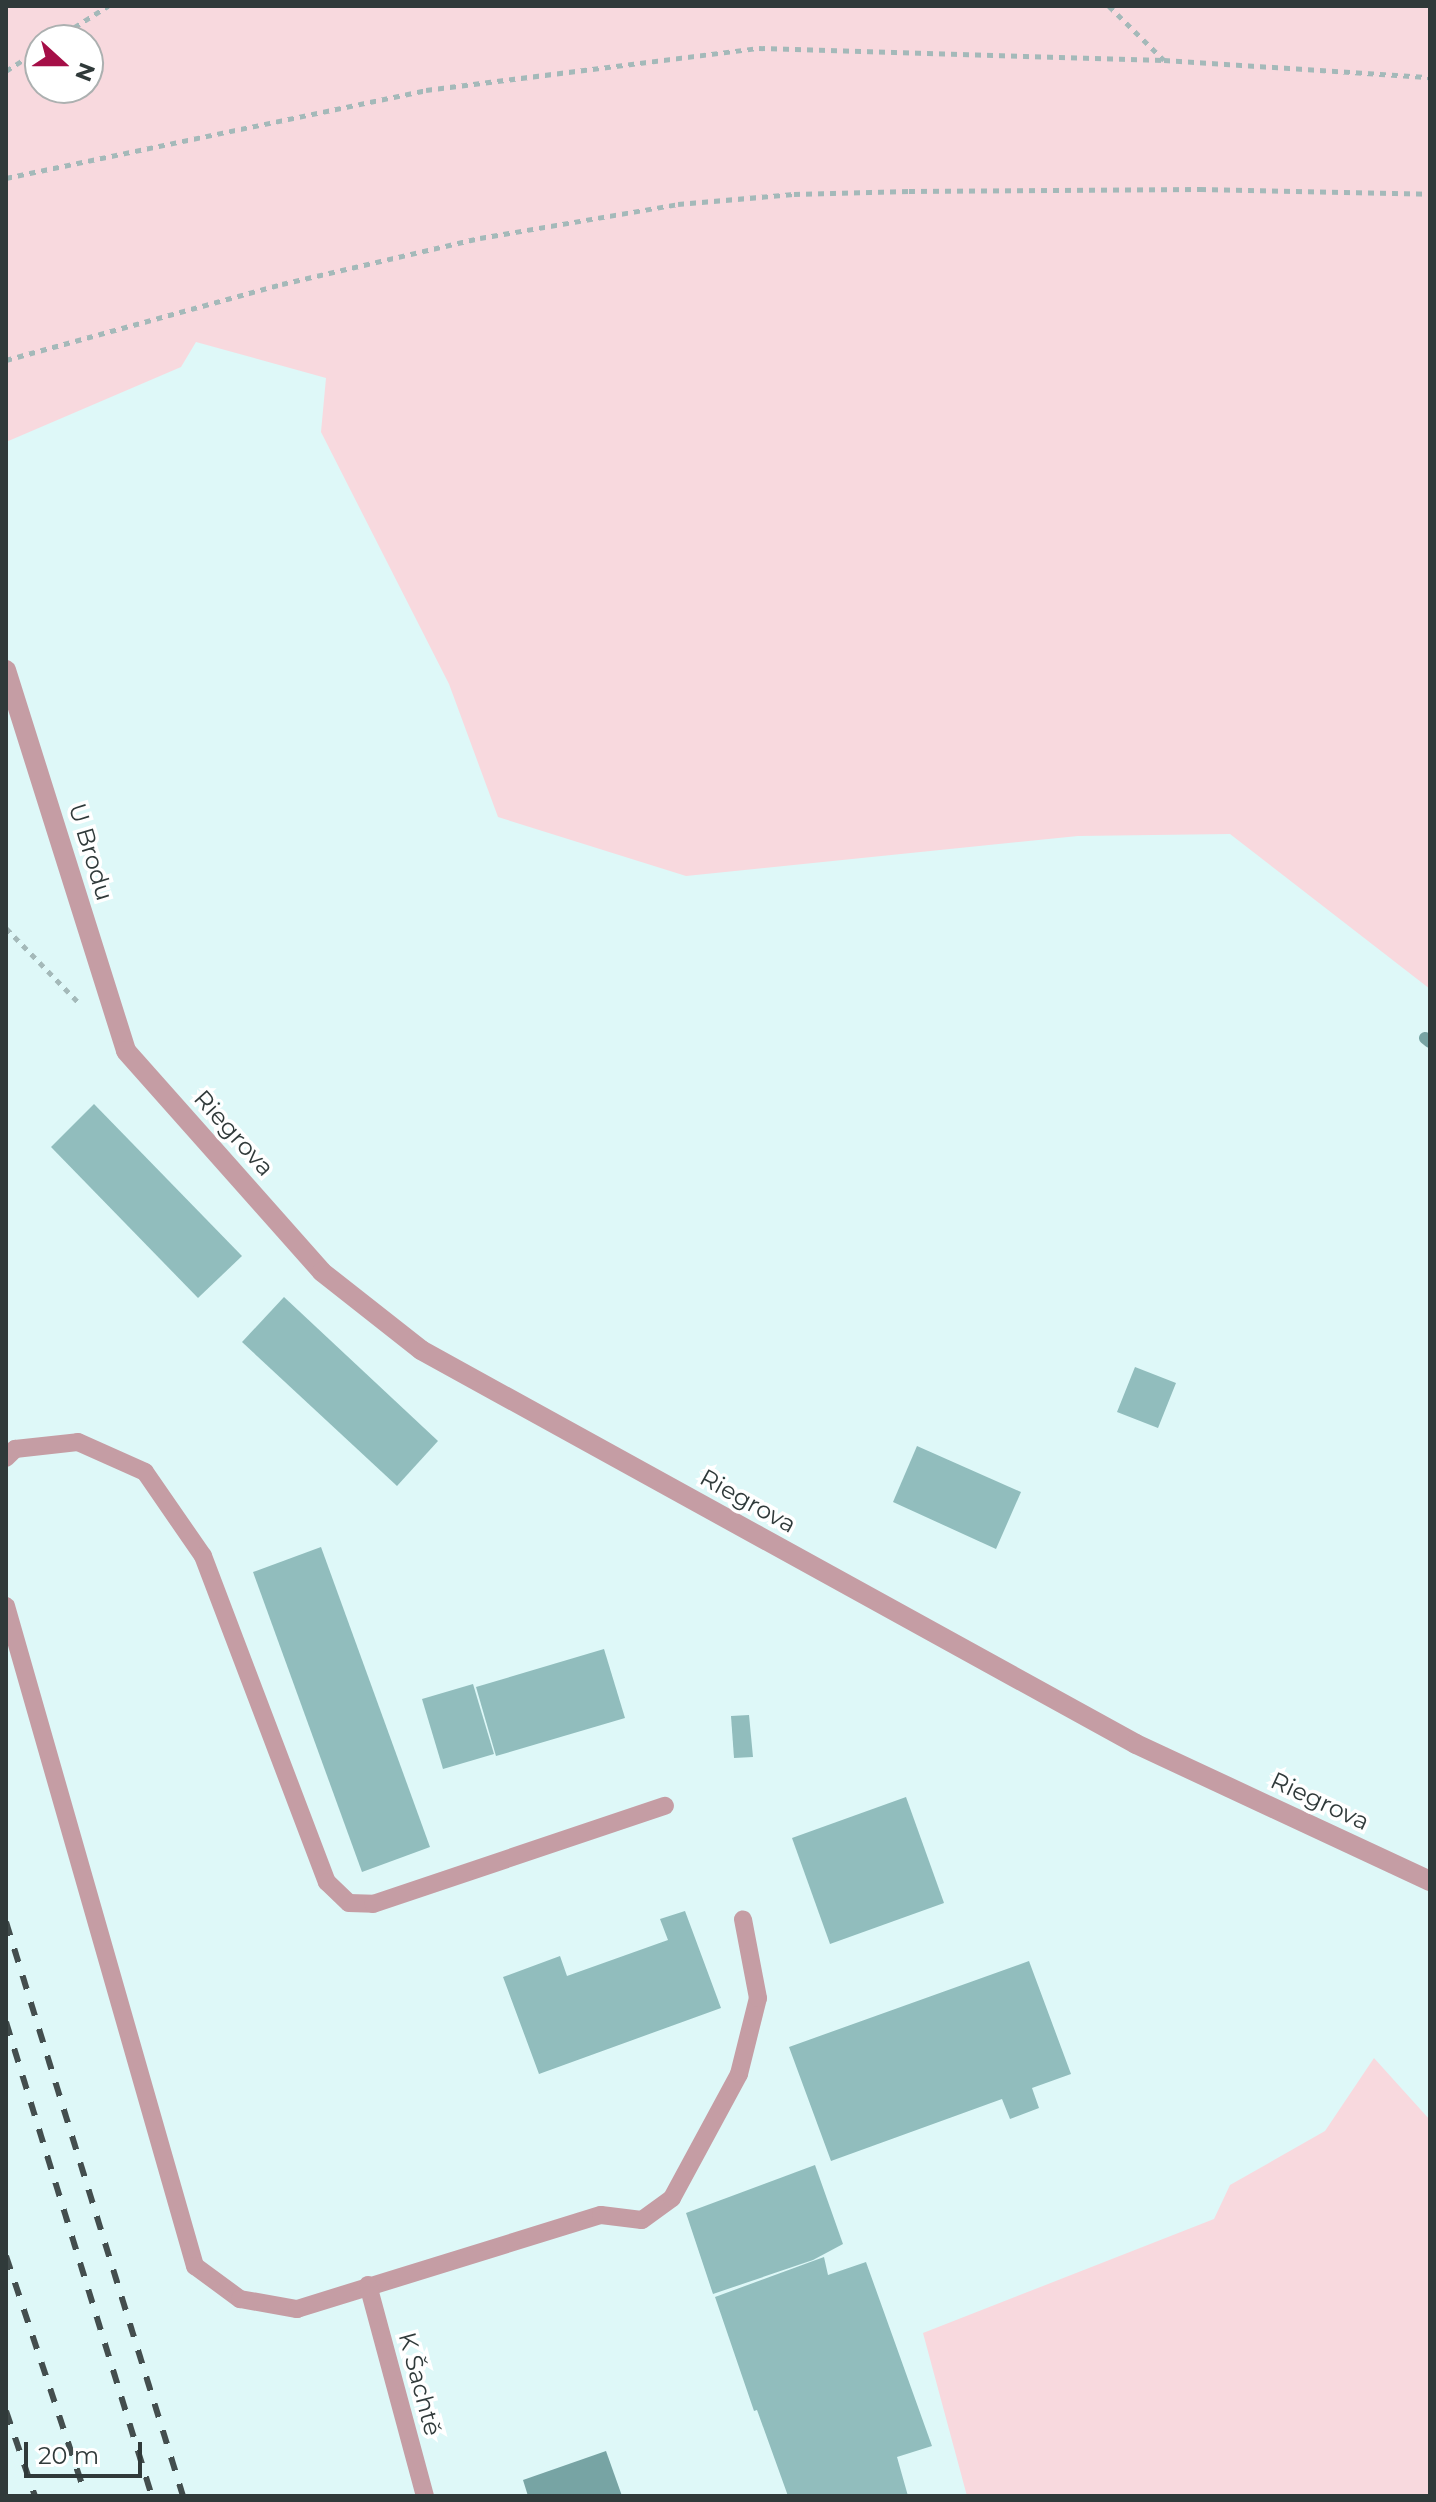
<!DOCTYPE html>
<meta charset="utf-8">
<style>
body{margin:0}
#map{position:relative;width:1436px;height:2502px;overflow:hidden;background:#def8f8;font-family:Montserrat,sans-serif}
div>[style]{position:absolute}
.green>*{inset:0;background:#f8d9de}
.water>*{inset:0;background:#77a4a4}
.stream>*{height:12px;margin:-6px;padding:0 6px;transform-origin:6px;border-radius:6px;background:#77a4a4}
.building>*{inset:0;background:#91bdbd}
.path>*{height:5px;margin-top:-2.5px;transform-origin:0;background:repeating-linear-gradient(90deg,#a4b9b9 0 6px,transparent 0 12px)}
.lane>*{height:18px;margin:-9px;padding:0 9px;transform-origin:9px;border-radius:9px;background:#c59da4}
.street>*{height:20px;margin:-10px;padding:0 10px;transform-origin:10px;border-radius:10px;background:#c59da4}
.rail>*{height:6px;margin-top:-3px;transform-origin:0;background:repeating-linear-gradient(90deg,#434e4e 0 14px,transparent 0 28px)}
span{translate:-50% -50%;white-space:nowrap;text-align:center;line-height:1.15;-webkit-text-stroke:7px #fff;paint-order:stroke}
.street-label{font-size:24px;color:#303a3a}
.frame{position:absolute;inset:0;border:8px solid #303a3a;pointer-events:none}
.north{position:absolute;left:24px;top:24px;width:80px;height:80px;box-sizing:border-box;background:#fff;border:2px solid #acb0b0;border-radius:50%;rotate:111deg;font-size:22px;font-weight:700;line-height:32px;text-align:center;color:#303a3a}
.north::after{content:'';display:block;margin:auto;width:28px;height:36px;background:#a50f47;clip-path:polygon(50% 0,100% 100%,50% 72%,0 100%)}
.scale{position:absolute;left:24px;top:2442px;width:118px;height:36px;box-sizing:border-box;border:4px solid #303a3a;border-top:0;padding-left:10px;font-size:24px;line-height:28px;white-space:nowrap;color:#303a3a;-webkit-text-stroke:6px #fff;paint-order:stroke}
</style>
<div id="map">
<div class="green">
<i style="clip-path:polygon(evenodd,6px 6px,1430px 6px,1430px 989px,1230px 834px,1078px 836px,686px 876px,498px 817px,449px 684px,321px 432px,326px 378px,196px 342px,181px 367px,6px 442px,6px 6px,40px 40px,88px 40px,88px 88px,40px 88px,40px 40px)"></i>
<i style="clip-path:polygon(1374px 2058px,1430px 2120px,1430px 2496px,967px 2496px,923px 2333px,1214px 2219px,1230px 2185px,1325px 2131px)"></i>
</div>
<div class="water">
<i style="clip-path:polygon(606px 2451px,622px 2496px,528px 2496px,523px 2480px)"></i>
</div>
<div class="stream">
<i style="left:1425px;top:1038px;width:6px;rotate:39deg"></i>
</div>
<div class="building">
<i style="clip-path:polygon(94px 1104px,242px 1256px,198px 1298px,51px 1147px)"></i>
<i style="clip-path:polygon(284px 1297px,438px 1441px,397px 1486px,242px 1342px)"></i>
<i style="clip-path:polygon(1135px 1367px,1176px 1383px,1158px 1428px,1117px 1412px)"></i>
<i style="clip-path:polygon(917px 1446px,1021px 1492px,996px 1549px,893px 1502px)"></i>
<i style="clip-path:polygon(321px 1547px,430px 1847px,362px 1872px,253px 1572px)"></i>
<i style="clip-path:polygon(604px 1649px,625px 1718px,496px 1756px,476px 1687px)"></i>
<i style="clip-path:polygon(473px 1684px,494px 1754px,443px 1769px,422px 1699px)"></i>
<i style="clip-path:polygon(749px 1715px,753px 1757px,734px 1758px,731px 1716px)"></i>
<i style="clip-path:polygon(906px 1797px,944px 1903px,830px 1944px,792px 1838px)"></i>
<i style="clip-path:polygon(685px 1911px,721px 2008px,539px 2074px,503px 1977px,560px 1956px,567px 1976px,668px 1940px,660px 1919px)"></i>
<i style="clip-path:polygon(1029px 1961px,1071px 2074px,1032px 2088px,1039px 2108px,1010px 2119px,1002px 2099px,831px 2161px,789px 2047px)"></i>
<i style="clip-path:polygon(815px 2165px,843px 2244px,813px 2260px,713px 2294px,686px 2213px)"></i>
<i style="clip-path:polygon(824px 2257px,828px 2275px,866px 2262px,932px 2446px,897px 2457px,908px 2496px,788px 2496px,757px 2410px,754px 2411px,715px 2297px)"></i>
</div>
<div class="path">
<i style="left:1109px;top:6px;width:77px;rotate:44.5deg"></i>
<i style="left:1164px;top:60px;width:267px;rotate:3.7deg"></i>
<i style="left:54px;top:40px;width:64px;rotate:-32.2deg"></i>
<i style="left:6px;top:71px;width:40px;rotate:-32.9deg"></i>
<i style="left:6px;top:178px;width:429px;rotate:-11.8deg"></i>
<i style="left:426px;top:90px;width:336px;rotate:-7.2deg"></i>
<i style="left:759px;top:48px;width:405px;rotate:1.7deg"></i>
<i style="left:6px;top:360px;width:286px;rotate:-15.4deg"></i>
<i style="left:282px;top:284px;width:203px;rotate:-13.1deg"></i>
<i style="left:480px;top:238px;width:201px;rotate:-9.7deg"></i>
<i style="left:678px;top:204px;width:116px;rotate:-4.9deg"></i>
<i style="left:794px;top:194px;width:115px;rotate:-1.5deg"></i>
<i style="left:909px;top:191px;width:291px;rotate:-0.4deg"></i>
<i style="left:1200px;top:189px;width:230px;rotate:1.2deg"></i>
<i style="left:6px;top:928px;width:103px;rotate:45.8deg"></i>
</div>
<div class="lane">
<i style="left:6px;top:1458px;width:13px;rotate:-45deg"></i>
<i style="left:15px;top:1449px;width:63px;rotate:-6.3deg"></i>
<i style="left:78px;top:1442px;width:73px;rotate:24.1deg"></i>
<i style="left:145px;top:1472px;width:102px;rotate:55.4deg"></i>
<i style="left:203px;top:1556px;width:349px;rotate:69.2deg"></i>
<i style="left:327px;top:1882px;width:30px;rotate:44deg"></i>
<i style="left:349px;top:1903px;width:24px;rotate:2deg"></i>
<i style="left:373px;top:1904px;width:308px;rotate:-18.6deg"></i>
<i style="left:6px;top:1606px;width:687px;rotate:74.02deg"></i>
<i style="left:195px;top:2266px;width:56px;rotate:36.3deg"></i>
<i style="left:240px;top:2299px;width:58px;rotate:10deg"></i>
<i style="left:297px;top:2309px;width:318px;rotate:-17.2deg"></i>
<i style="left:601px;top:2215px;width:41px;rotate:7deg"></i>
<i style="left:642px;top:2220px;width:37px;rotate:-36deg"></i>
<i style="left:672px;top:2198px;width:141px;rotate:-61.6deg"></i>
<i style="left:739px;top:2074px;width:78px;rotate:-76deg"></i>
<i style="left:758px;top:1998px;width:80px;rotate:-100.8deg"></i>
<i style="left:368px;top:2285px;width:219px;rotate:74.9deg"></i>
</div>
<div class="street">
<i style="left:6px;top:670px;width:399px;rotate:72.5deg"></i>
<i style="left:126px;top:1051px;width:295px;rotate:48.4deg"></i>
<i style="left:322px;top:1272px;width:126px;rotate:38.2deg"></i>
<i style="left:421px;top:1350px;width:816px;rotate:28.86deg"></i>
<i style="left:1136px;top:1744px;width:324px;rotate:25deg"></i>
</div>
<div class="rail">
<i style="left:6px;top:1922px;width:601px;rotate:72.86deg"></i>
<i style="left:6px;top:2022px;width:496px;rotate:72.9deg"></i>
<i style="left:6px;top:2256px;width:253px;rotate:71.6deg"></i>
<i style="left:6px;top:2411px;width:90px;rotate:71.2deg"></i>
</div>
<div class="street-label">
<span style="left:91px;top:852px;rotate:73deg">U Brodu</span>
<span style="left:234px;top:1133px;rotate:48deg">Riegrova</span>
<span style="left:748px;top:1501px;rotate:29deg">Riegrova</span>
<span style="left:1320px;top:1801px;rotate:25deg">Riegrova</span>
<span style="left:420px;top:2384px;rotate:75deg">K Šachtě</span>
</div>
<div class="frame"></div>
<div class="north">N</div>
<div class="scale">20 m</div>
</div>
